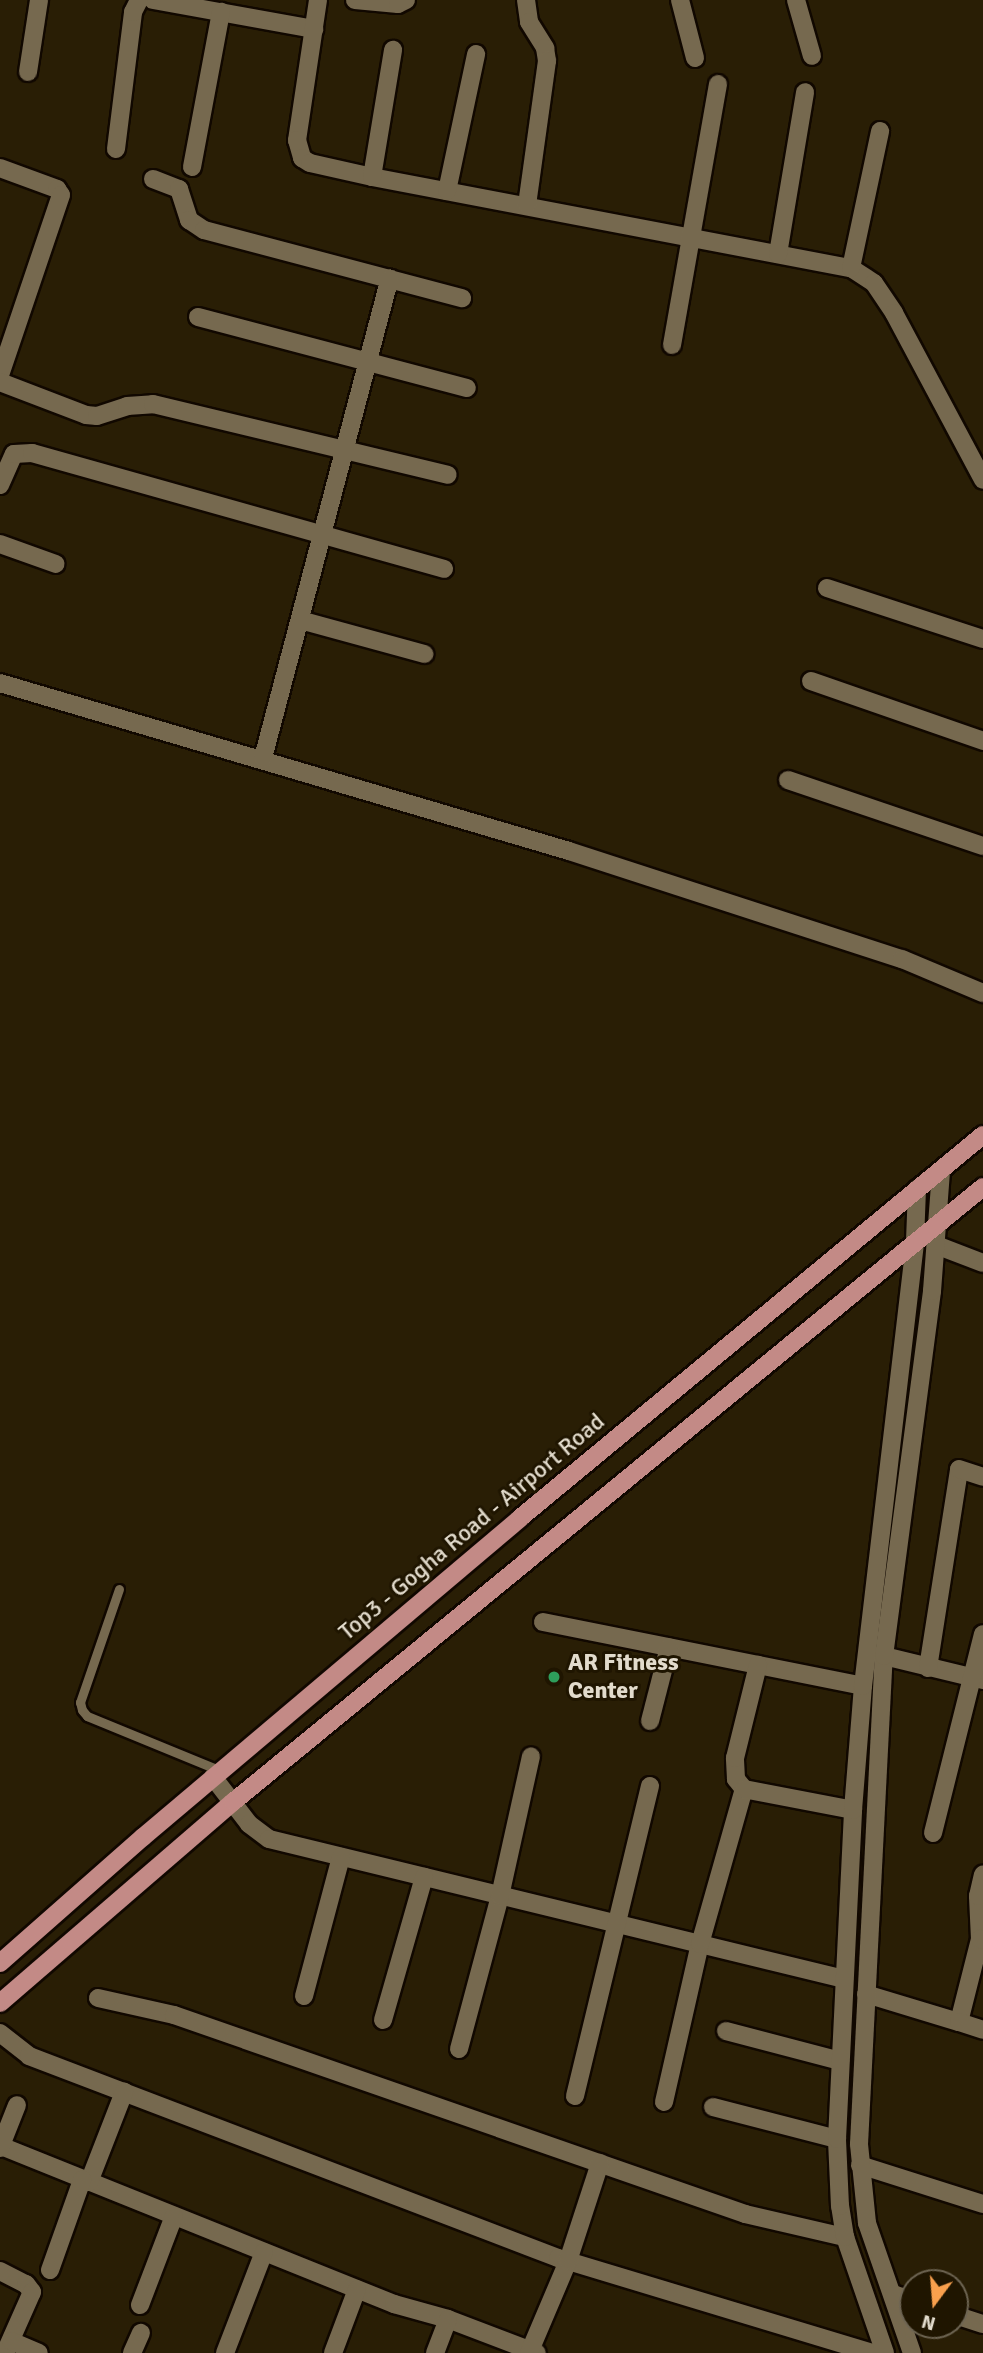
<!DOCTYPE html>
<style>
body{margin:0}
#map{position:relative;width:983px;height:2353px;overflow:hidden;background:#291e05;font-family:Signika,sans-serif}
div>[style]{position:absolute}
.roads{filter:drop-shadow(2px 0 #110800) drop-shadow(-2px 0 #110800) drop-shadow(0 2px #110800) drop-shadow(0 -2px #110800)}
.service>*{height:9px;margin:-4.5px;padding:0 4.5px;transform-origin:4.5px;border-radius:4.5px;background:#76694f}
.minor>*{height:18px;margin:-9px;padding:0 9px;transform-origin:9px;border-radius:9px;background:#76694f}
.tertiary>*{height:18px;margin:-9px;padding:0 9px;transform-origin:9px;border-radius:9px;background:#76694f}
.primary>*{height:18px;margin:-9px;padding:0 9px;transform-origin:9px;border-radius:9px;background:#c38a86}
.dots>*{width:19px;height:19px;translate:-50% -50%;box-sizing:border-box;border:4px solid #1f1500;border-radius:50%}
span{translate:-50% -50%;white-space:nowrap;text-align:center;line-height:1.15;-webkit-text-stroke:6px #1f1500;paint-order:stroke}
.street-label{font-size:24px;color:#e2dbcc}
.poi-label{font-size:24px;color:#e2dbcc;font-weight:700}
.left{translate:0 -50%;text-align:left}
.north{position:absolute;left:899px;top:2269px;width:70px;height:70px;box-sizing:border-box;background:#1f1500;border:2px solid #6d6452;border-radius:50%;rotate:196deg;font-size:19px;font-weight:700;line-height:28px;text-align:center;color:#e2dbcc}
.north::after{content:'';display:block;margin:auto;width:24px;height:32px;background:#f9a04d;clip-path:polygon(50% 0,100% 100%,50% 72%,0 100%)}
</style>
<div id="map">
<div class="roads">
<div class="service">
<i style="left:119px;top:1589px;width:120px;rotate:109deg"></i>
<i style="left:80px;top:1702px;width:8px;rotate:76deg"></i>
<i style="left:82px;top:1710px;width:8px;rotate:50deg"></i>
<i style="left:87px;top:1716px;width:145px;rotate:22.3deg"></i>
</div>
<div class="minor">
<i style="left:153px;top:0;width:164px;rotate:10.2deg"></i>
<i style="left:318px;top:0;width:142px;rotate:98.5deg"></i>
<i style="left:297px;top:140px;width:19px;rotate:74deg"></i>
<i style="left:302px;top:158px;width:9px;rotate:32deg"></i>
<i style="left:310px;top:163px;width:64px;rotate:12.7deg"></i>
<i style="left:372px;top:177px;width:488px;rotate:10.8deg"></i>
<i style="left:851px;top:268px;width:27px;rotate:33deg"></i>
<i style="left:874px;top:283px;width:36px;rotate:56deg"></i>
<i style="left:894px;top:313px;width:189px;rotate:61.9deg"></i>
<i style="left:355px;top:0;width:43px;rotate:5.3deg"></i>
<i style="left:398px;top:4px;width:9px;rotate:-27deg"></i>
<i style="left:526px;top:0;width:22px;rotate:82deg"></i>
<i style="left:529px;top:22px;width:31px;rotate:58deg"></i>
<i style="left:545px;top:48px;width:13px;rotate:81deg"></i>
<i style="left:547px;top:61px;width:146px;rotate:97.9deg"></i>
<i style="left:680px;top:0;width:60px;rotate:75.5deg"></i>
<i style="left:796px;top:0;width:58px;rotate:74.1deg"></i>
<i style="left:28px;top:72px;width:73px;rotate:-81.3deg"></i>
<i style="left:116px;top:149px;width:138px;rotate:-82.9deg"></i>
<i style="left:133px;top:12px;width:13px;rotate:-63deg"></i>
<i style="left:192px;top:167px;width:158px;rotate:-79.4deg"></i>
<i style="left:0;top:168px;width:61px;rotate:20.2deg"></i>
<i style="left:57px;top:189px;width:7px;rotate:56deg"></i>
<i style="left:61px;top:195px;width:190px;rotate:108.7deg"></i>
<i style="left:372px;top:177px;width:129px;rotate:-80.6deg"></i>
<i style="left:153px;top:179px;width:28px;rotate:21deg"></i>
<i style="left:179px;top:189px;width:33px;rotate:72deg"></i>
<i style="left:189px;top:220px;width:18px;rotate:34deg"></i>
<i style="left:204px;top:230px;width:267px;rotate:14.8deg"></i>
<i style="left:447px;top:191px;width:140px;rotate:-78deg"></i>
<i style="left:778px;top:254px;width:164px;rotate:-80.5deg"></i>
<i style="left:851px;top:268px;width:140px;rotate:-78deg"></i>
<i style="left:198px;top:317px;width:278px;rotate:14.8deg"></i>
<i style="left:672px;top:345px;width:265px;rotate:-80deg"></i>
<i style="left:0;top:382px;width:92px;rotate:21deg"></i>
<i style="left:86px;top:415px;width:11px;rotate:5deg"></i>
<i style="left:97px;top:416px;width:32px;rotate:-18deg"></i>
<i style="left:127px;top:406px;width:26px;rotate:-4deg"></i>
<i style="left:153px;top:404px;width:303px;rotate:13.5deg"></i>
<i style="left:0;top:485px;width:34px;rotate:-66deg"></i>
<i style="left:14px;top:454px;width:18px;rotate:-3deg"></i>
<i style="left:32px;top:453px;width:428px;rotate:15.7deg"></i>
<i style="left:0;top:544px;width:59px;rotate:19.7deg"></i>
<i style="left:827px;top:588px;width:164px;rotate:18.1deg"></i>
<i style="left:300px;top:620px;width:129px;rotate:15.3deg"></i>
<i style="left:811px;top:681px;width:182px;rotate:19.2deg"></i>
<i style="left:0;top:683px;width:593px;rotate:16.45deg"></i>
<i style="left:569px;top:851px;width:350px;rotate:18deg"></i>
<i style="left:902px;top:959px;width:88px;rotate:22.8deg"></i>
<i style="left:263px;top:758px;width:496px;rotate:-75.2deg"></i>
<i style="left:788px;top:780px;width:206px;rotate:18.7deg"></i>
<i style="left:936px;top:1245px;width:50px;rotate:21deg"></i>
<i style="left:543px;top:1622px;width:326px;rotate:11.3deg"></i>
<i style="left:884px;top:1656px;width:102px;rotate:13.6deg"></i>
<i style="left:928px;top:1668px;width:201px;rotate:-81.1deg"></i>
<i style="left:959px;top:1469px;width:25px;rotate:18deg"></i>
<i style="left:650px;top:1721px;width:76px;rotate:-75.6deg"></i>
<i style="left:213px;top:1777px;width:59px;rotate:52.5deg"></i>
<i style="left:249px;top:1824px;width:25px;rotate:37deg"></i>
<i style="left:269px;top:1839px;width:592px;rotate:13.68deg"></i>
<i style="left:744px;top:1789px;width:13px;rotate:-129deg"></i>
<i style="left:736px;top:1779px;width:21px;rotate:-93deg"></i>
<i style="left:735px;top:1758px;width:96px;rotate:-76.1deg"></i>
<i style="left:933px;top:1833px;width:205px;rotate:-75.9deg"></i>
<i style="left:980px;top:1939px;width:43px;rotate:-92.7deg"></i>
<i style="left:978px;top:1896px;width:22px;rotate:-77deg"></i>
<i style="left:866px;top:1994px;width:97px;rotate:16.8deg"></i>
<i style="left:959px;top:2022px;width:86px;rotate:-75.8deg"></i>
<i style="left:980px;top:1939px;width:3px;rotate:18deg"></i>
<i style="left:304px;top:1996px;width:144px;rotate:-75.1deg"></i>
<i style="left:98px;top:1998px;width:78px;rotate:12.6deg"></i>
<i style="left:174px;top:2015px;width:605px;rotate:19.21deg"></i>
<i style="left:745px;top:2214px;width:103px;rotate:13deg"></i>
<i style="left:383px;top:2020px;width:149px;rotate:-74deg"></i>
<i style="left:959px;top:2022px;width:25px;rotate:18deg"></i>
<i style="left:726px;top:2031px;width:118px;rotate:14.7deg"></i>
<i style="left:0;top:2033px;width:37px;rotate:38deg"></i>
<i style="left:29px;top:2056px;width:566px;rotate:20.9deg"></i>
<i style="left:558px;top:2258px;width:328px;rotate:16.8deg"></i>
<i style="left:459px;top:2049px;width:158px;rotate:-75deg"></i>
<i style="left:500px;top:1896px;width:143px;rotate:-77.5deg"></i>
<i style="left:575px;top:2096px;width:319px;rotate:-76.4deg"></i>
<i style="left:664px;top:2102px;width:162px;rotate:-77.2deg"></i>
<i style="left:700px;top:1944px;width:161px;rotate:-74.2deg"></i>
<i style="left:744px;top:1789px;width:111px;rotate:10.9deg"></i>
<i style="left:713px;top:2107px;width:128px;rotate:14.5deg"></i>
<i style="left:1px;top:2146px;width:424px;rotate:21.9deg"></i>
<i style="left:394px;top:2304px;width:56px;rotate:15.5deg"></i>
<i style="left:448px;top:2319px;width:95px;rotate:20.9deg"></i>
<i style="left:0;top:2148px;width:46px;rotate:-68.4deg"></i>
<i style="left:860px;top:2165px;width:129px;rotate:17.6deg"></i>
<i style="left:89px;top:2182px;width:97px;rotate:-68.7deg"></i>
<i style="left:50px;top:2270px;width:96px;rotate:-70.4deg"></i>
<i style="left:0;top:2271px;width:29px;rotate:27deg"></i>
<i style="left:26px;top:2284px;width:10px;rotate:53deg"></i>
<i style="left:32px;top:2292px;width:67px;rotate:113.9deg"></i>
<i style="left:893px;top:2294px;width:21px;rotate:19deg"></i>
<i style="left:140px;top:2305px;width:95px;rotate:-69.1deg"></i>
<i style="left:955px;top:2315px;width:29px;rotate:18deg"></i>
<i style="left:11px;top:2341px;width:30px;rotate:23deg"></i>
<i style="left:132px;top:2353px;width:22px;rotate:-66deg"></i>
<i style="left:225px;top:2353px;width:108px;rotate:-68.9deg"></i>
<i style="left:333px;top:2353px;width:68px;rotate:-69.4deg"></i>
<i style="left:435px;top:2353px;width:36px;rotate:-69deg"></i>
<i style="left:529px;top:2353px;width:100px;rotate:-67deg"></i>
<i style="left:568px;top:2261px;width:103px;rotate:-71.9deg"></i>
</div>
<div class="tertiary">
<i style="left:885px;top:2353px;width:123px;rotate:-109deg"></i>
<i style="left:845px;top:2237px;width:31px;rotate:-99deg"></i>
<i style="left:840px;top:2206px;width:67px;rotate:-92.6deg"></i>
<i style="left:837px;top:2139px;width:329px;rotate:-87.2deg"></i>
<i style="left:853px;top:1810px;width:124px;rotate:-85.4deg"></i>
<i style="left:863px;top:1686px;width:448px;rotate:-83.3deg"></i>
<i style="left:915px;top:1241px;width:52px;rotate:-87.8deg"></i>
<i style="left:912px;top:2353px;width:138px;rotate:-109.1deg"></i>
<i style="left:867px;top:2223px;width:79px;rotate:-95.8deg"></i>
<i style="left:859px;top:2144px;width:489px;rotate:-87.1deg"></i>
<i style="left:884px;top:1656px;width:368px;rotate:-82.5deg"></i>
<i style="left:932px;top:1291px;width:121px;rotate:-85.7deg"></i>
</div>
<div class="primary">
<i style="left:0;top:1963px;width:191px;rotate:-41.4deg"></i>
<i style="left:143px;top:1837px;width:494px;rotate:-40.2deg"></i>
<i style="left:520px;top:1518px;width:601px;rotate:-39.6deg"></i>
<i style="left:0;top:2003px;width:308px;rotate:-40.8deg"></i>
<i style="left:233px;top:1802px;width:970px;rotate:-39.35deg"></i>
</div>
</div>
<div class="dots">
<i style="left:554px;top:1677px;background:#2e9e5b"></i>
</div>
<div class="street-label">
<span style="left:472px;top:1527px;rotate:-40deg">Top3 - Gogha Road - Airport Road</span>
</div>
<div class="poi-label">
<span class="left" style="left:568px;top:1677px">AR Fitness<br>Center</span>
</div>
<div class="north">N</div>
</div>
